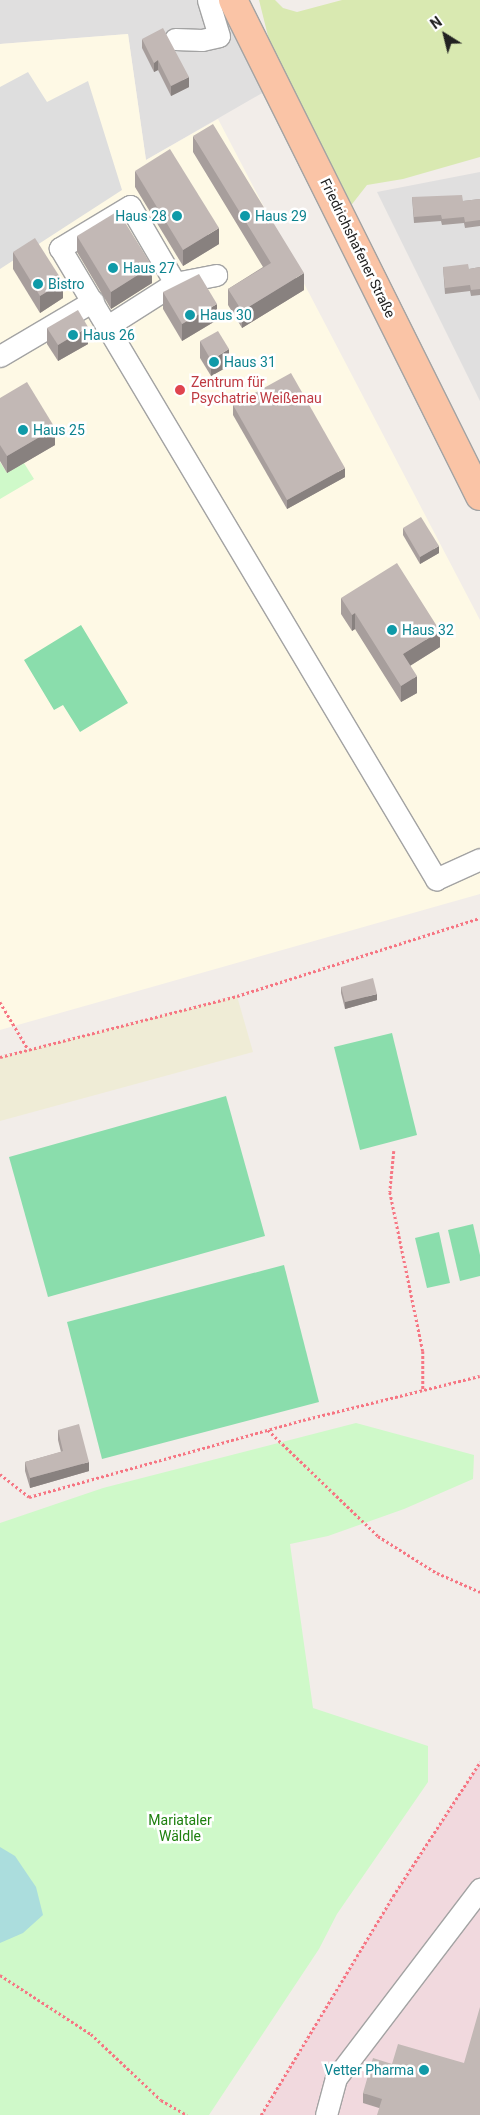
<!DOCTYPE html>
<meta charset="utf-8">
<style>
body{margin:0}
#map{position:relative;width:480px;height:2115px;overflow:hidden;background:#f2ede9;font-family:Roboto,sans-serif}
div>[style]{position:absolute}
.residential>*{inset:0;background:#e0dfdf}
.commercial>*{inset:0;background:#f1d9de}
.education>*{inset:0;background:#fef9e5}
.farmland>*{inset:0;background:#efecd6}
.grass>*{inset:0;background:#d9e9b1}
.park>*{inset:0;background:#cff9c9}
.pitch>*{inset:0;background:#8addac}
.parking>*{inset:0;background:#dedede}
.water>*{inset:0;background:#abdddd}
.path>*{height:2.5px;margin-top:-1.25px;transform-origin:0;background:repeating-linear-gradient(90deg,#f67683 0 2.5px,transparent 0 5px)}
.roads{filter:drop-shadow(1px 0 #a3a3a3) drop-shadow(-1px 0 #a3a3a3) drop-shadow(0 1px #a3a3a3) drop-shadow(0 -1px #a3a3a3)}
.minor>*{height:21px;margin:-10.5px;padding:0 10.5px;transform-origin:10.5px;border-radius:10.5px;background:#fff}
.major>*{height:28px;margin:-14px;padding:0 14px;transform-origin:14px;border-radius:14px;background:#fac4a6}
.wall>*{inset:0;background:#a79e9c}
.shaded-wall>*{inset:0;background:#88817f}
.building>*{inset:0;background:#c2b8b5}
.dots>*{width:14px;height:14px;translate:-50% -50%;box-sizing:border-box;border:2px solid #fff;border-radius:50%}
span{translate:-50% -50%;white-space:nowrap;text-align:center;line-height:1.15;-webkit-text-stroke:5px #fff;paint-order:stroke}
.culture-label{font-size:14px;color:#0d838f}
.right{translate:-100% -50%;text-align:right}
.left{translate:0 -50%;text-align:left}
.street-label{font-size:14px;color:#222}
.health-label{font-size:14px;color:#be3a42}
.park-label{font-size:14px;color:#1e800f}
.north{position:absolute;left:420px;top:10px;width:50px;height:50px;-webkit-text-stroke:4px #fff;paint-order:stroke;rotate:324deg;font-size:14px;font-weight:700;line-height:20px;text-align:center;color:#222}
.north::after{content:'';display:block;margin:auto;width:18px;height:22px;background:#222;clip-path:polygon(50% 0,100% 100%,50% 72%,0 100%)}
</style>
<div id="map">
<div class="residential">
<i style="clip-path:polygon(0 0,218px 0,264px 92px,146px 160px,128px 34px,0 44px)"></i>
<i style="clip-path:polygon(480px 172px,480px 401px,377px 192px)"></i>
</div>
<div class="commercial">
<i style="clip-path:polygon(480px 1762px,480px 2115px,261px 2115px,393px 1896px)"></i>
</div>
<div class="education">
<i style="clip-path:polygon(128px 34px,146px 160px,218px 119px,480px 620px,480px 894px,0 1030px,0 44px)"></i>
</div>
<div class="farmland">
<i style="clip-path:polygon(237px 996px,253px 1052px,0 1121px,0 1057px)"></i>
</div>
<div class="grass">
<i style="clip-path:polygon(259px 0,275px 0,283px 8px,297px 12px,342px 0,480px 0,480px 157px,403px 179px,367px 185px,349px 208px,270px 44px)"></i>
</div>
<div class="park">
<i style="clip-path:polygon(0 462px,7px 473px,24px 463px,34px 479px,0 499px)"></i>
<i style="clip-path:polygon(356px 1423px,474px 1455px,473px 1479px,404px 1509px,328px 1536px,290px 1544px,313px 1708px,428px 1746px,428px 1782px,337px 1914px,319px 1949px,209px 2115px,0 2115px,0 1523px,103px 1488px)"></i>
</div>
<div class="pitch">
<i style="clip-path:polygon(81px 625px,128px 703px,80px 732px,63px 705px,54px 710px,24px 660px)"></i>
<i style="clip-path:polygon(392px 1033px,417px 1135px,360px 1150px,334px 1047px)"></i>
<i style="clip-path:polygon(226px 1096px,265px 1236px,48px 1297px,9px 1157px)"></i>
<i style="clip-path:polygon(473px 1224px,480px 1255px,480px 1276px,460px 1281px,448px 1230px)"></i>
<i style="clip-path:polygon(439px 1232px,450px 1283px,427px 1288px,415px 1238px)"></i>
<i style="clip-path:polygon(284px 1265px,319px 1402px,102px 1459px,67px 1322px)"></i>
</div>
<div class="parking">
<i style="clip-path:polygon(28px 72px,47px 102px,88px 81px,122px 190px,0 269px,0 87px)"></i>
</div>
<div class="water">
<i style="clip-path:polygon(0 1847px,15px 1856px,36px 1887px,43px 1915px,23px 1933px,0 1943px)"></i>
</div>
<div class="path">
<i style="left:0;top:1002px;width:55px;rotate:59.2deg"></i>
<i style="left:0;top:1057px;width:245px;rotate:-14.4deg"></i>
<i style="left:237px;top:996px;width:255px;rotate:-17.8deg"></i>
<i style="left:394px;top:1151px;width:41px;rotate:95.6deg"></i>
<i style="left:390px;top:1192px;width:162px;rotate:78.3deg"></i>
<i style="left:423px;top:1351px;width:40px;rotate:90deg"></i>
<i style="left:268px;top:1430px;width:153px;rotate:43.9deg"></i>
<i style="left:378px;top:1536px;width:70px;rotate:32.1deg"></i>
<i style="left:437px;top:1573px;width:47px;rotate:23.8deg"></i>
<i style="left:0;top:1474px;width:37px;rotate:38deg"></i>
<i style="left:29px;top:1497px;width:285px;rotate:-15.7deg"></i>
<i style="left:303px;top:1420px;width:182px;rotate:-14deg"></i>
<i style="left:0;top:1975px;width:108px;rotate:33deg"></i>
<i style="left:91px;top:2034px;width:96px;rotate:43.3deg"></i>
<i style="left:161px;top:2100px;width:30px;rotate:30deg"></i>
<i style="left:261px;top:2115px;width:256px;rotate:-58.9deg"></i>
<i style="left:393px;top:1896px;width:160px;rotate:-57deg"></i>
</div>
<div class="roads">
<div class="minor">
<i style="left:175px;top:39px;width:27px;rotate:2deg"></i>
<i style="left:202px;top:40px;width:17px;rotate:-13deg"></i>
<i style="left:219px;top:36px;width:38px;rotate:-107deg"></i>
<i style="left:175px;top:283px;width:89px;rotate:-120.3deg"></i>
<i style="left:130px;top:206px;width:82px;rotate:149deg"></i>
<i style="left:60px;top:248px;width:735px;rotate:59.21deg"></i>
<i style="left:436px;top:879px;width:48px;rotate:-24.4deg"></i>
<i style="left:106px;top:327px;width:82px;rotate:-32.5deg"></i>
<i style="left:175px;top:283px;width:42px;rotate:-11deg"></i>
<i style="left:0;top:356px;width:108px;rotate:-30.6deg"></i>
<i style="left:326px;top:2115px;width:38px;rotate:-75deg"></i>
<i style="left:336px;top:2078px;width:238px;rotate:-52.7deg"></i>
</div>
<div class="major">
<i style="left:233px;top:0;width:554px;rotate:63.53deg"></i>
</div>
</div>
<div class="wall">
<i style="clip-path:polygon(142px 39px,189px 87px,171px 96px,158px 70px,154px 72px,142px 48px)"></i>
<i style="clip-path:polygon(193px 136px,304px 290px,242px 328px,228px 305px,228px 289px,263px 267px,193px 152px)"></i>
<i style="clip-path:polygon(135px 171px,219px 244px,183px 266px,135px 187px)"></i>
<i style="clip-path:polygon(412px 197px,463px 201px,480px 199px,480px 226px,465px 228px,464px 223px,442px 225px,441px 221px,414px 223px)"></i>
<i style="clip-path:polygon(77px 236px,152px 283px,111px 309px,77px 252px)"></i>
<i style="clip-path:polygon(13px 252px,63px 298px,40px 313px,13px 269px)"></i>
<i style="clip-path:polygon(443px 267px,469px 269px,480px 267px,480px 295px,471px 296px,470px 291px,445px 294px)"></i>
<i style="clip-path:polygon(163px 292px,217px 320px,182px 341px,163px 309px)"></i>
<i style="clip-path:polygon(47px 328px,88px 344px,58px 361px,47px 344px)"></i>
<i style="clip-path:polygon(200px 341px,229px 366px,211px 376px,200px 358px)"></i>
<i style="clip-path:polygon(0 398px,55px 445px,7px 473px,0 461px)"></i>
<i style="clip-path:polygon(233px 405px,345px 477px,287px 509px,233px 415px)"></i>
<i style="clip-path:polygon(403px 528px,439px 553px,420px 564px,403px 535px)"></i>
<i style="clip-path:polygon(341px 598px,440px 647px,410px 666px,417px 693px,401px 702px,355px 629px,352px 631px,341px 614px)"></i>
<i style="clip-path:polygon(341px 987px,377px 1000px,345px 1009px,341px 993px)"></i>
<i style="clip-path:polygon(58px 1430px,89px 1471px,30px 1488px,25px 1471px,25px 1462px,61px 1452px,58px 1440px)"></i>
<i style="clip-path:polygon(363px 2093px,480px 2115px,379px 2108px,363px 2103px)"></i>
</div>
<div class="shaded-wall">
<i style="clip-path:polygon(158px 60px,158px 70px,154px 72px,154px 63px)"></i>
<i style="clip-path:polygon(189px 77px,189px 87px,171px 96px,171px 86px)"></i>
<i style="clip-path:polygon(219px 228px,219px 244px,183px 266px,183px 250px)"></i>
<i style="clip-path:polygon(152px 266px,152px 283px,111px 309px,111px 292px)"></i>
<i style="clip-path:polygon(304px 273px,304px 290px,242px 328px,242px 311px)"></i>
<i style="clip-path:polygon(63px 282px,63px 298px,40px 313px,40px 296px)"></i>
<i style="clip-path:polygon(217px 304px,217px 320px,182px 341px,182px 324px)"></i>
<i style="clip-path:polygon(88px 327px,88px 344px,58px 361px,58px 345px)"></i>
<i style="clip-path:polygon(229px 349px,229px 366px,211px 376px,211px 360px)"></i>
<i style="clip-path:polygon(55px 428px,55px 445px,7px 473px,7px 456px)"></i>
<i style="clip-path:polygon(345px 468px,345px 477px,287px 509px,287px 500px)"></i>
<i style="clip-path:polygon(439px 546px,439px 553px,420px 564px,420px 557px)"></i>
<i style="clip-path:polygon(355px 613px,355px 629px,352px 631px,352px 615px)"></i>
<i style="clip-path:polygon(440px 631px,440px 647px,403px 670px,403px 654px)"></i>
<i style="clip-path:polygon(417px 676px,417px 693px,401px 702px,401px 686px)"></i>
<i style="clip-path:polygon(377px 994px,377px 1000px,345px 1009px,345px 1002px)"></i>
<i style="clip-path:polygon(89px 1462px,89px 1471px,30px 1488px,30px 1478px)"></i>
</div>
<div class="building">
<i style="clip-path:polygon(163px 28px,189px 77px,171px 86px,158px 60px,154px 63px,142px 39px)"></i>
<i style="clip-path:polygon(213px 124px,304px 273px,242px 311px,228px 289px,271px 263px,193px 136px)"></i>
<i style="clip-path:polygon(170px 149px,219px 228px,183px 250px,135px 171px)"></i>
<i style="clip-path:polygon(462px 195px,463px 201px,480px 199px,480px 220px,465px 222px,464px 217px,442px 219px,441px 215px,414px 217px,412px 197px)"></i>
<i style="clip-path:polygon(118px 211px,152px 266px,111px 292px,77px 236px)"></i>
<i style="clip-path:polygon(35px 238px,63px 282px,40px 296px,13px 252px)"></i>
<i style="clip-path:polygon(468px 264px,469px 269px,480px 267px,480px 289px,471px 290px,470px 285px,445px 288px,443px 267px)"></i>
<i style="clip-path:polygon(199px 274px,217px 304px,182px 324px,163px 292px)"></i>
<i style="clip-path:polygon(78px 310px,88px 327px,58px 345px,47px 328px)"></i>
<i style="clip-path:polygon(218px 331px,229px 349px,211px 360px,200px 341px)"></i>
<i style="clip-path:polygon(291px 373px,345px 468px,287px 500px,233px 405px)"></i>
<i style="clip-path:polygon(27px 382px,55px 428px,7px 456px,0 445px,0 398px)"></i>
<i style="clip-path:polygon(421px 517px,439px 546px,420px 557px,403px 528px)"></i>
<i style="clip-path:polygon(397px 563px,440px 631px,403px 654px,417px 676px,401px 686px,355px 613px,352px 615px,341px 598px)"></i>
<i style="clip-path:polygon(373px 978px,377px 994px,345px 1002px,341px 987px)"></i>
<i style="clip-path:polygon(79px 1424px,89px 1462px,30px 1478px,25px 1462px,63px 1451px,58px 1430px)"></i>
<i style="clip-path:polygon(480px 2007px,480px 2115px,377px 2115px,382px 2099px,363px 2093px,373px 2058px,392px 2064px,398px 2044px,464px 2063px)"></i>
</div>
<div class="dots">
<i style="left:177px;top:216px;background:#0f9aa8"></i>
<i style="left:245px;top:216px;background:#0f9aa8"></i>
<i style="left:113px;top:268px;background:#0f9aa8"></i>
<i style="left:38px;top:284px;background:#0f9aa8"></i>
<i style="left:190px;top:315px;background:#0f9aa8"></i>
<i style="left:73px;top:335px;background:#0f9aa8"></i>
<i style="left:214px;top:362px;background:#0f9aa8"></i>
<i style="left:180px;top:390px;background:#e0444e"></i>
<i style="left:23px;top:430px;background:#0f9aa8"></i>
<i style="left:392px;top:630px;background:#0f9aa8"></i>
<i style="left:424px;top:2070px;background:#0f9aa8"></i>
</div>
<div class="culture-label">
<span class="right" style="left:167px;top:216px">Haus 28</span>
<span class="left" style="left:255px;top:216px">Haus 29</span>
<span class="left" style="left:123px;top:268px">Haus 27</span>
<span class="left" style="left:48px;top:284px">Bistro</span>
<span class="left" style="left:200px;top:315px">Haus 30</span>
<span class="left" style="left:83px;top:335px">Haus 26</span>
<span class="left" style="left:224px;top:362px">Haus 31</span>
<span class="left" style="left:33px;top:430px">Haus 25</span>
<span class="left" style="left:402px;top:630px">Haus 32</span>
<span class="right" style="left:414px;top:2070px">Vetter Pharma</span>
</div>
<div class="street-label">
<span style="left:358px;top:248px;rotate:64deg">Friedrichshafener Straße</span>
</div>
<div class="health-label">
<span class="left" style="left:191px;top:390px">Zentrum für<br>Psychatrie Weißenau</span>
</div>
<div class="park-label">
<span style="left:180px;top:1828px">Mariataler<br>Wäldle</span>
</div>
<div class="north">N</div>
</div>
